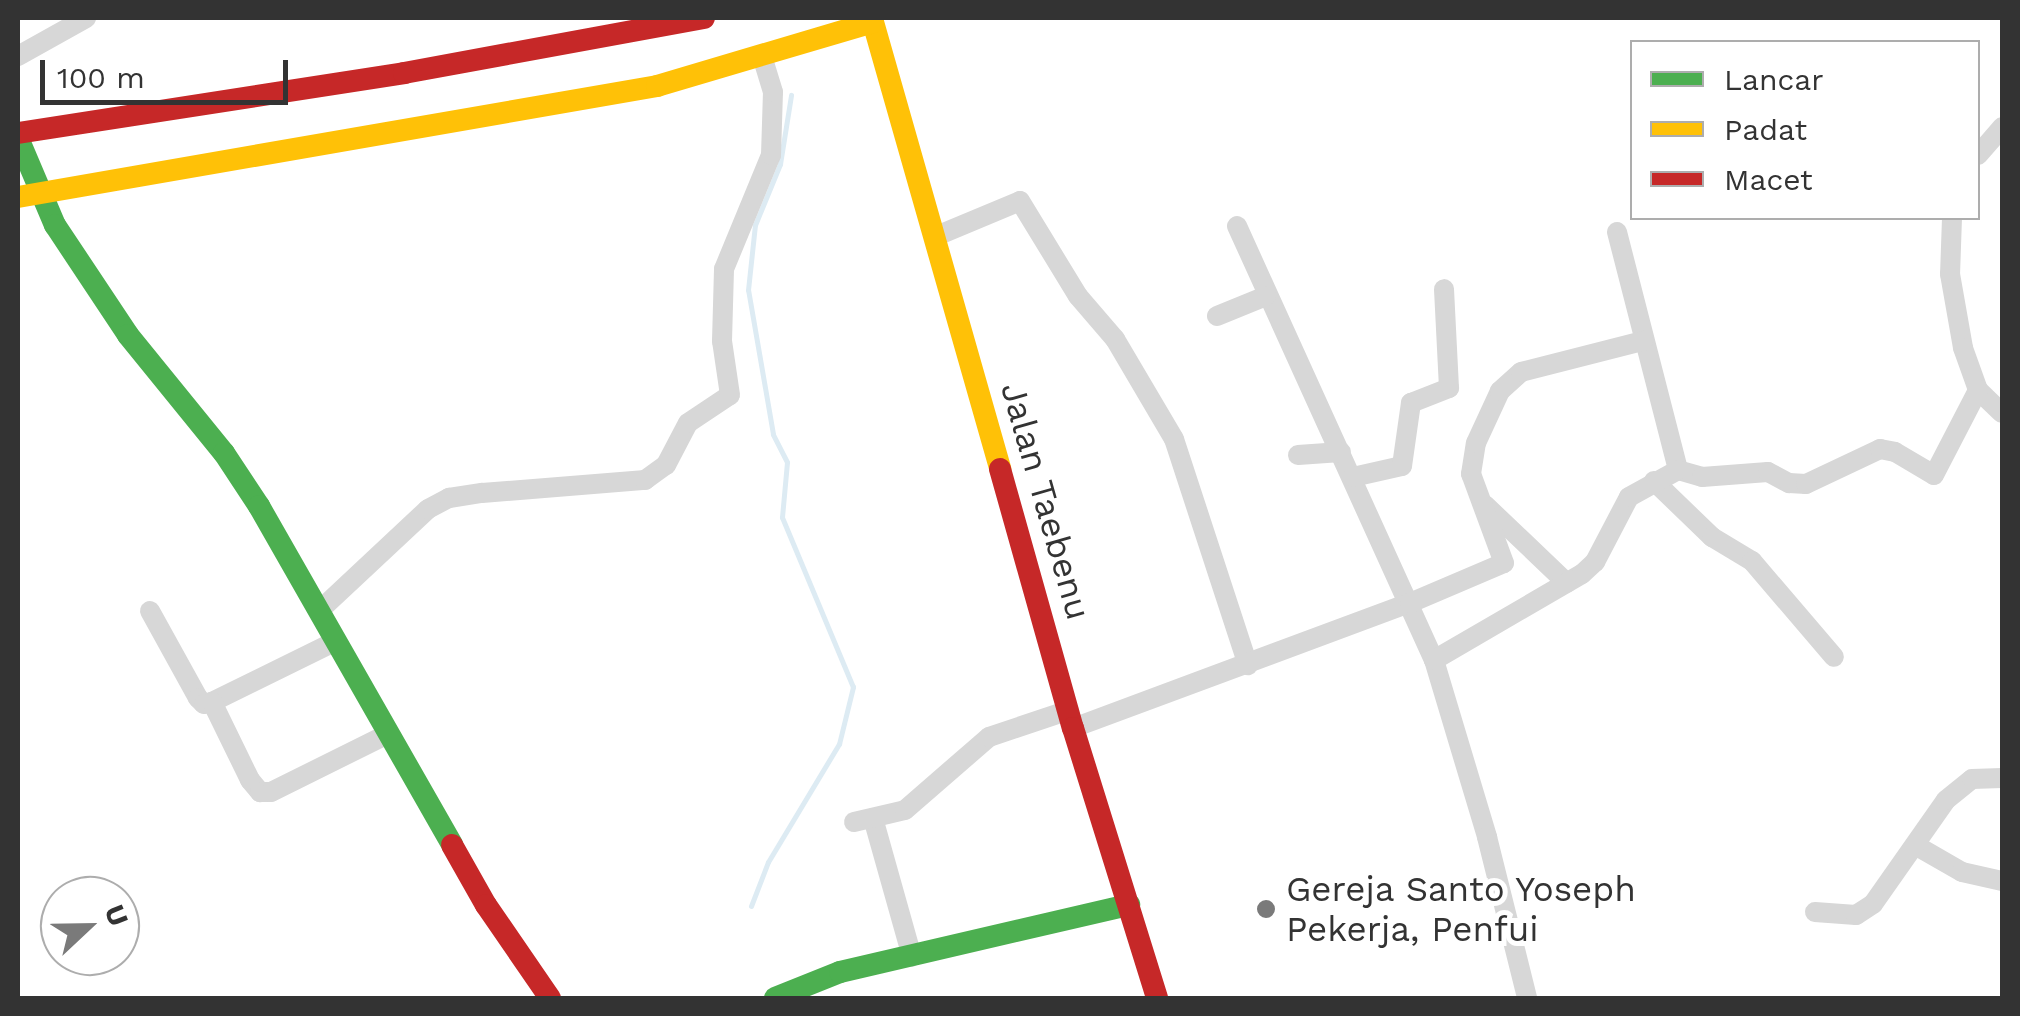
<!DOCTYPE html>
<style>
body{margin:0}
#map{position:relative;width:2020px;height:1016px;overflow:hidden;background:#fff;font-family:"Work Sans",sans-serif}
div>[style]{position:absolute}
.stream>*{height:5px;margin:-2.5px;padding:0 2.5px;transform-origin:2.5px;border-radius:2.5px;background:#ddebf3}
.street>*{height:20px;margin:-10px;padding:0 10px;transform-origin:10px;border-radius:10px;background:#d7d7d7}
.fast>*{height:22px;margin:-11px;padding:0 11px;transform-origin:11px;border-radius:11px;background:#4caf50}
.slow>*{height:22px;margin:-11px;padding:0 11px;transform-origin:11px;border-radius:11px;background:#ffc107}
.jam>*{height:22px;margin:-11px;padding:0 11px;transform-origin:11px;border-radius:11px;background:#c62828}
.dots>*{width:28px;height:28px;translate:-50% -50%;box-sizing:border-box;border:5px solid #fff;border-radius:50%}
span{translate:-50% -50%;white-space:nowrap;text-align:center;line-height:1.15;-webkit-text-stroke:10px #fff;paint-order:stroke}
.street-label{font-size:35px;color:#333}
.poi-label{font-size:35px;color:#333}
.left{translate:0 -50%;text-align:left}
.frame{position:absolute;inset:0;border:20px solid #333;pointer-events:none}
.legend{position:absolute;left:1630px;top:40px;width:350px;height:180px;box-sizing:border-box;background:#fff;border:2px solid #adadad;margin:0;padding:12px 18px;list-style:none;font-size:30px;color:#333}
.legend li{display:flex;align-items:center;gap:20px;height:50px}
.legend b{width:50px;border:2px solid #adadad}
.north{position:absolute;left:40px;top:876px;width:100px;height:100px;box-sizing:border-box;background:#fff;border:2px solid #adadad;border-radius:50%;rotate:68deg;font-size:28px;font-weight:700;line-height:40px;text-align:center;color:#333}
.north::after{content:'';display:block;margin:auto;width:35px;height:45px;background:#7a7a7a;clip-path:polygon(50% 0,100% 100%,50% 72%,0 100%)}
.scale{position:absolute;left:40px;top:60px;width:248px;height:45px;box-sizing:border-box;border:5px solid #333;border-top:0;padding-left:12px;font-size:30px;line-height:35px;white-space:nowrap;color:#333;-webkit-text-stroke:8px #fff;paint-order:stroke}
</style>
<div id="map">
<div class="stream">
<i style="left:751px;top:906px;width:47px;rotate:-68.9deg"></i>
<i style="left:768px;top:862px;width:138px;rotate:-59deg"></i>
<i style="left:839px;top:744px;width:59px;rotate:-76.2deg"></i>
<i style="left:853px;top:687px;width:184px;rotate:-112.7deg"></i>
<i style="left:782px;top:517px;width:55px;rotate:-84.8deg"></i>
<i style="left:787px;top:462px;width:31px;rotate:-117deg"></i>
<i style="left:773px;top:434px;width:146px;rotate:-99.8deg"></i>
<i style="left:748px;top:290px;width:65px;rotate:-83.9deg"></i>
<i style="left:755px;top:225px;width:66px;rotate:-67.7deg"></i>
<i style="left:780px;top:164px;width:70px;rotate:-80.9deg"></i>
</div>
<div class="street">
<i style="left:18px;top:56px;width:78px;rotate:-29.2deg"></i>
<i style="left:1978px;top:155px;width:37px;rotate:-49deg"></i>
<i style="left:1952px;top:218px;width:56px;rotate:92deg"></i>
<i style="left:1950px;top:274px;width:75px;rotate:80deg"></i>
<i style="left:1963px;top:348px;width:45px;rotate:70.3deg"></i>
<i style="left:1978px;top:390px;width:33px;rotate:44deg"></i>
<i style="left:1237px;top:226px;width:477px;rotate:65.6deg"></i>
<i style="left:1434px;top:660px;width:185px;rotate:73.3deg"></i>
<i style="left:1487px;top:837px;width:166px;rotate:76deg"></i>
<i style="left:1617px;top:232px;width:246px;rotate:75.6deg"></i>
<i style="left:1678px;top:470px;width:25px;rotate:16deg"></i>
<i style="left:1702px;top:477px;width:66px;rotate:-4.3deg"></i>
<i style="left:1768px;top:472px;width:24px;rotate:28deg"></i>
<i style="left:1789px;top:483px;width:17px;rotate:3deg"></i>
<i style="left:1806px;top:484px;width:82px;rotate:-25.3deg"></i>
<i style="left:1880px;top:449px;width:15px;rotate:11deg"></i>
<i style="left:1895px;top:452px;width:45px;rotate:30.5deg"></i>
<i style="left:1934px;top:475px;width:96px;rotate:-62.6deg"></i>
<i style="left:934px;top:237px;width:93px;rotate:-22.7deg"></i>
<i style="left:1020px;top:201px;width:111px;rotate:58.6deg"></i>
<i style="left:1078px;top:296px;width:57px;rotate:49.3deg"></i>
<i style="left:1115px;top:339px;width:116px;rotate:59.5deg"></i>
<i style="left:1174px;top:439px;width:238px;rotate:71.9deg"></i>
<i style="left:1217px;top:316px;width:53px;rotate:-22.2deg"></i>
<i style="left:1298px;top:455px;width:43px;rotate:-4deg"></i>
<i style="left:1353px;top:477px;width:50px;rotate:-12.7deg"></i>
<i style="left:1402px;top:466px;width:64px;rotate:-81.9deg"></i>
<i style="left:1411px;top:403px;width:41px;rotate:-21.5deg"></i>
<i style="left:1449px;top:388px;width:99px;rotate:-92.9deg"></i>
<i style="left:1654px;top:481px;width:81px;rotate:44deg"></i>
<i style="left:1712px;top:537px;width:47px;rotate:31deg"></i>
<i style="left:1752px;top:561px;width:126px;rotate:49.5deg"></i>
<i style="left:1485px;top:505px;width:113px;rotate:43.6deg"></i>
<i style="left:150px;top:611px;width:99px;rotate:61.1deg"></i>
<i style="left:198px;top:698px;width:8px;rotate:45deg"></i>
<i style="left:204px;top:704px;width:8px;rotate:-14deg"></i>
<i style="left:319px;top:611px;width:149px;rotate:-43.1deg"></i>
<i style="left:428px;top:509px;width:24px;rotate:-28deg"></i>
<i style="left:449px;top:498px;width:33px;rotate:-9deg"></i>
<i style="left:482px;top:493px;width:164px;rotate:-4.6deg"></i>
<i style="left:645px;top:480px;width:26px;rotate:-36deg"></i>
<i style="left:666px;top:465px;width:47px;rotate:-62.4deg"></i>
<i style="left:688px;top:423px;width:50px;rotate:-33.7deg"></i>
<i style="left:730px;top:395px;width:55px;rotate:-98.4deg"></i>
<i style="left:722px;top:341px;width:72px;rotate:-88.4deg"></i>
<i style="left:724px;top:269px;width:123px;rotate:-67.6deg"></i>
<i style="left:771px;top:155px;width:63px;rotate:-88.2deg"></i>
<i style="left:773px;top:92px;width:37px;rotate:-107deg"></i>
<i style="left:334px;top:642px;width:136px;rotate:153.8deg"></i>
<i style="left:212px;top:702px;width:87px;rotate:64deg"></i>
<i style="left:250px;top:780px;width:16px;rotate:50deg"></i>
<i style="left:260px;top:792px;width:11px"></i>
<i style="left:271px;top:792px;width:131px;rotate:-26.4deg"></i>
<i style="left:1434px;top:660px;width:171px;rotate:-30.2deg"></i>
<i style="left:1582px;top:574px;width:18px;rotate:-43deg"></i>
<i style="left:1595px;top:562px;width:73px;rotate:-62.4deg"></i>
<i style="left:1629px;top:497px;width:56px;rotate:-28.9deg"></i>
<i style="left:1073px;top:728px;width:359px;rotate:-20.4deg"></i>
<i style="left:1410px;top:603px;width:102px;rotate:-23.1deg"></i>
<i style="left:1504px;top:563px;width:95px;rotate:-110.3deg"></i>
<i style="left:1471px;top:474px;width:31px;rotate:-81deg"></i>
<i style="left:1476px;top:443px;width:57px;rotate:-65.2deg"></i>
<i style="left:1500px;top:391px;width:28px;rotate:-42deg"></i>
<i style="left:1521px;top:372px;width:126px;rotate:-14.3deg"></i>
<i style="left:873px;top:818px;width:144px;rotate:74.3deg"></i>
<i style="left:854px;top:822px;width:52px;rotate:-13.2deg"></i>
<i style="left:905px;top:810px;width:111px;rotate:-41deg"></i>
<i style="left:989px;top:737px;width:84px;rotate:-18.6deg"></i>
<i style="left:1915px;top:845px;width:54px;rotate:29.9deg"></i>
<i style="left:1962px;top:872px;width:41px;rotate:12.7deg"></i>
<i style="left:1815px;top:912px;width:41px;rotate:4.2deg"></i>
<i style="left:1856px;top:915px;width:20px;rotate:-33deg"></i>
<i style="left:1873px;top:904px;width:127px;rotate:-54.9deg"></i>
<i style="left:1946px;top:800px;width:33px;rotate:-39deg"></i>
<i style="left:1972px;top:779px;width:30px;rotate:-2deg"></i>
</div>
<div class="fast">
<i style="left:18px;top:138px;width:95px;rotate:67deg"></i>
<i style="left:55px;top:225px;width:132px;rotate:56.4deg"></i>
<i style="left:128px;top:335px;width:152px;rotate:50.9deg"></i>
<i style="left:224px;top:453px;width:64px;rotate:56.6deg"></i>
<i style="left:259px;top:506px;width:390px;rotate:60.3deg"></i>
<i style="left:775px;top:998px;width:70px;rotate:-21.8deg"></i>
<i style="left:840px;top:972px;width:297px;rotate:-13.1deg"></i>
</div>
<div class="slow">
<i style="left:873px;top:22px;width:465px;rotate:74.1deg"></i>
<i style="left:18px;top:197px;width:649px;rotate:-9.85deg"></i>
<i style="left:657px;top:86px;width:225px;rotate:-16.5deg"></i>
</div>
<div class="jam">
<i style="left:18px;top:133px;width:391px;rotate:-8.8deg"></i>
<i style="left:404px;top:73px;width:305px;rotate:-10.4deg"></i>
<i style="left:1000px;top:469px;width:269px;rotate:74.3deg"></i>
<i style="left:1073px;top:728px;width:283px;rotate:72.7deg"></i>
<i style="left:452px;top:845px;width:69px;rotate:60.5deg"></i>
<i style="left:486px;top:905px;width:113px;rotate:55.5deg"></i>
</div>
<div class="dots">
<i style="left:1266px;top:909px;background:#7a7a7a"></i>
</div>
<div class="street-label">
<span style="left:1046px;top:501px;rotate:74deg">Jalan Taebenu</span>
</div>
<div class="poi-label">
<span class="left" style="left:1286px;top:909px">Gereja Santo Yoseph<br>Pekerja, Penfui</span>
</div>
<div class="frame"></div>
<ul class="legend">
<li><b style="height:12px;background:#4caf50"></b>Lancar</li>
<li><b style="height:12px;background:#ffc107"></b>Padat</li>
<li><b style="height:12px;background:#c62828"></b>Macet</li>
</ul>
<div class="north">U</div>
<div class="scale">100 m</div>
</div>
